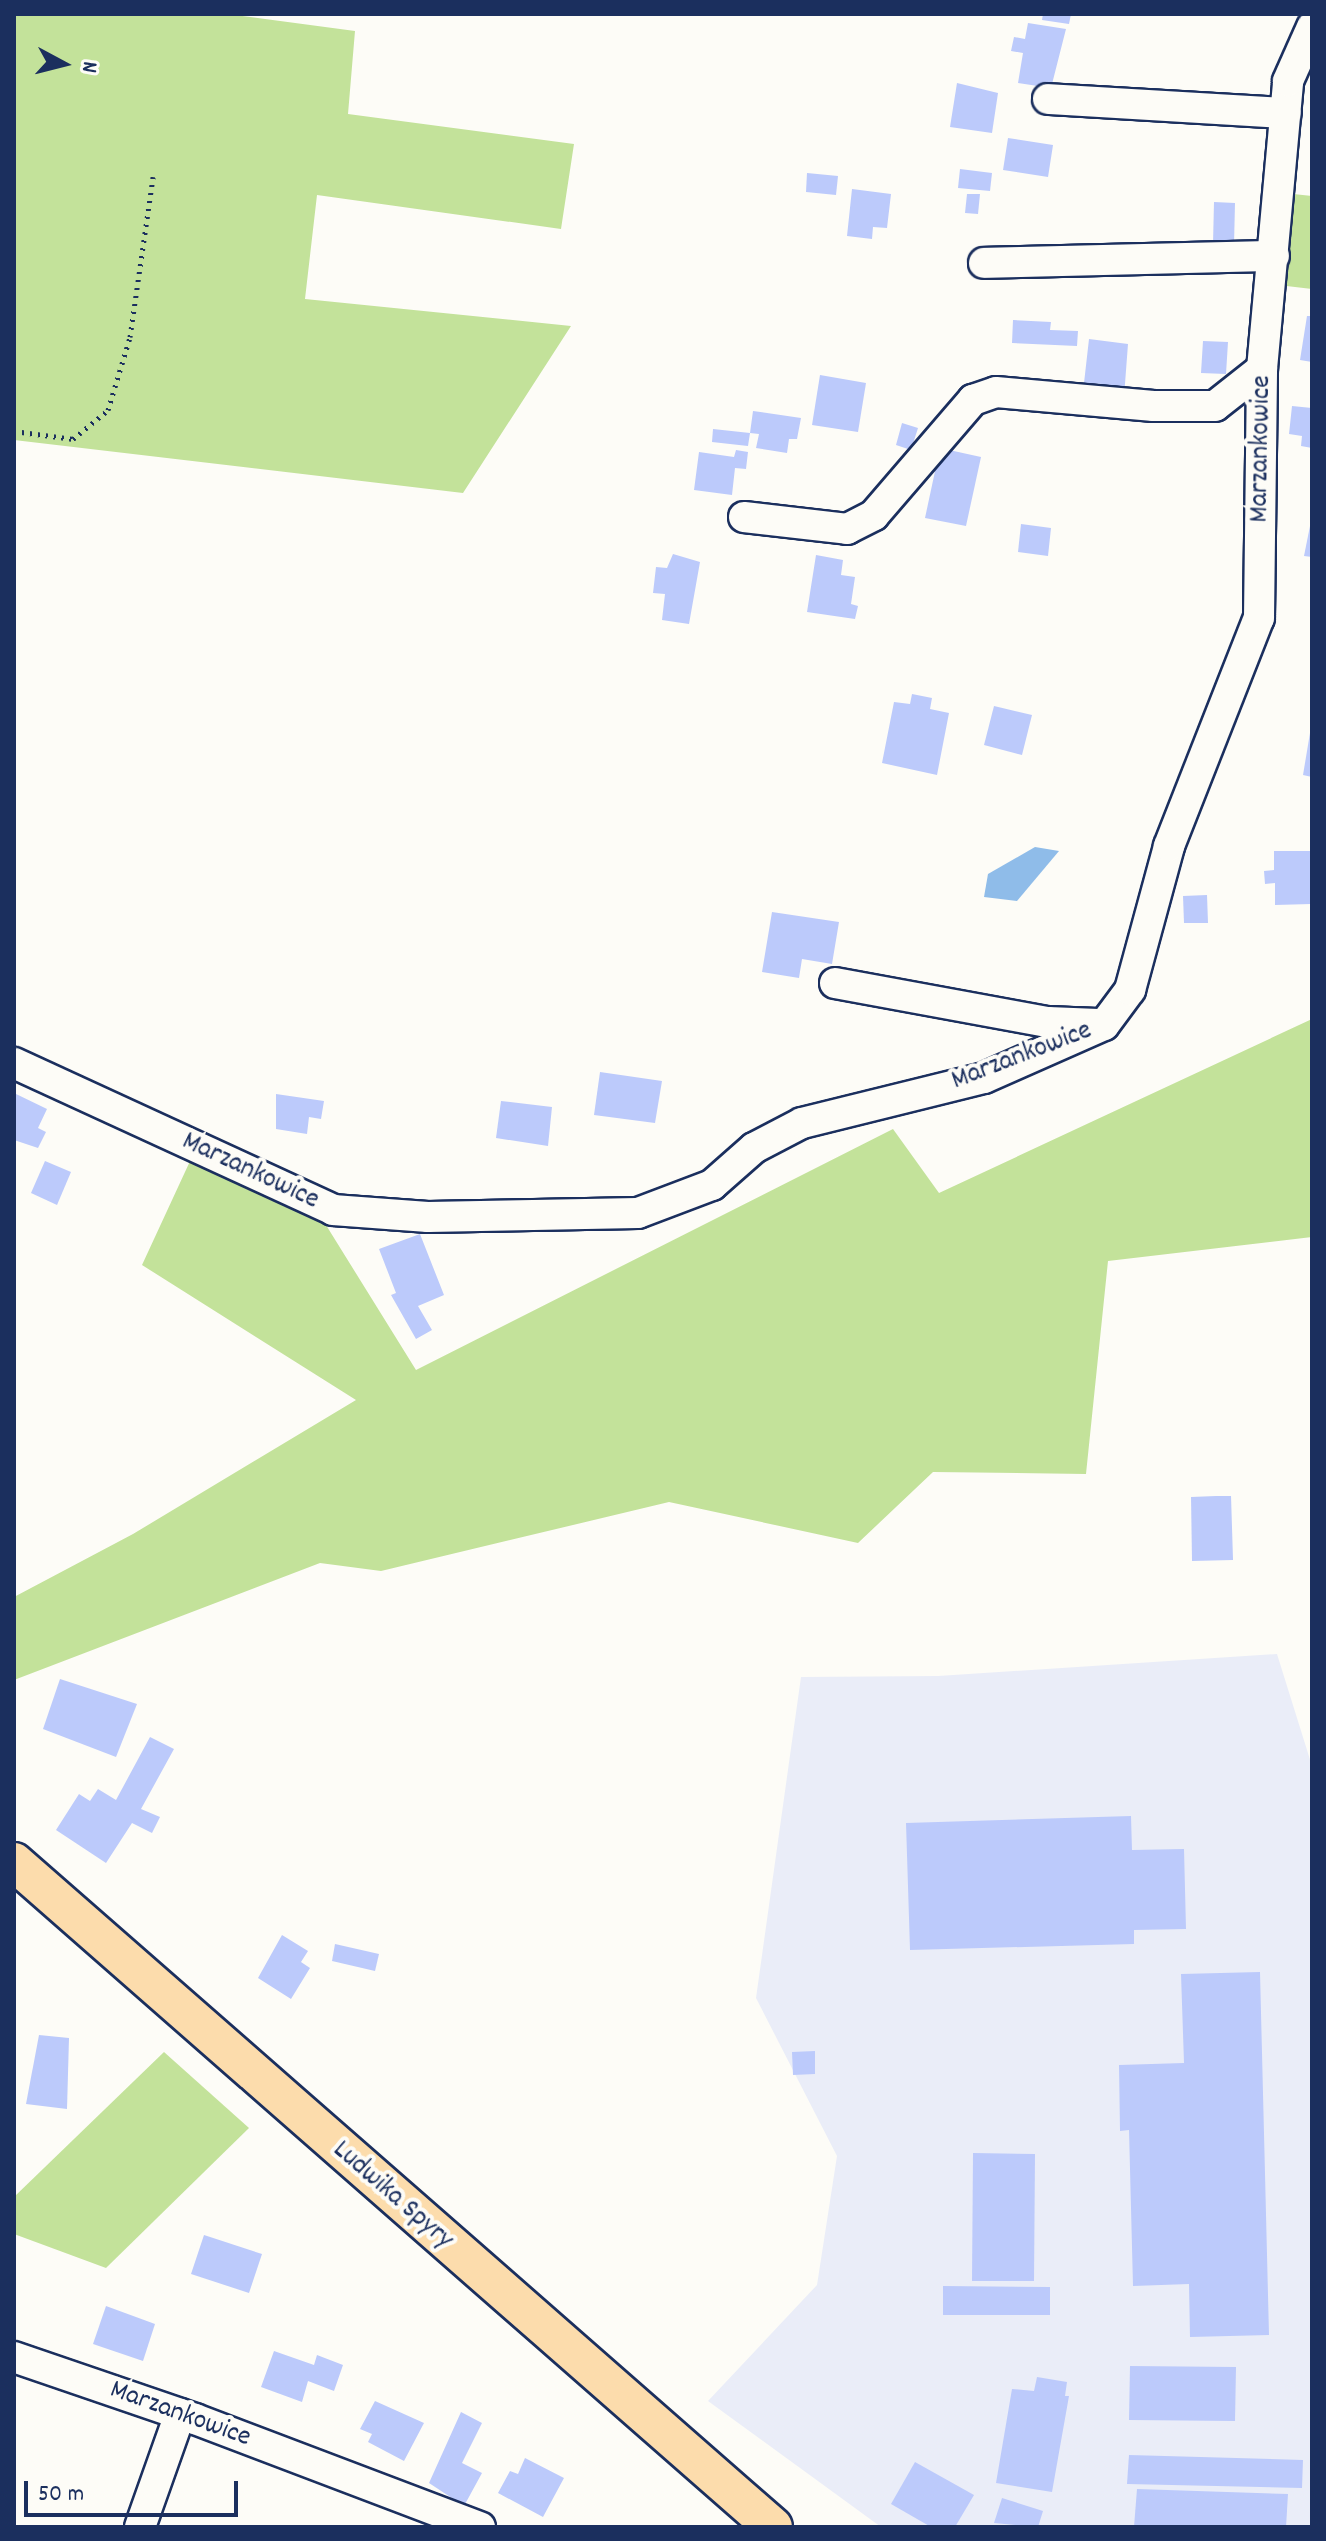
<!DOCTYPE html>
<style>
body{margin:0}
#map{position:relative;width:1326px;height:2541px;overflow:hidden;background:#fdfcf7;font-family:Dekko,sans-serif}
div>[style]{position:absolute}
.built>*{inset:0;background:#eaedf8}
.green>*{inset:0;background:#c3e29a}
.water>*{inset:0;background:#8fbce9}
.building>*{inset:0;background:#bccafb}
.path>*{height:5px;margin-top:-2.5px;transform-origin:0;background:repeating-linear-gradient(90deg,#1b2f5e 0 2px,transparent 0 8px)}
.roads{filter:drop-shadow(2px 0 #1b2f5e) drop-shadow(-2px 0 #1b2f5e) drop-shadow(0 2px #1b2f5e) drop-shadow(0 -2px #1b2f5e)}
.minor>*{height:30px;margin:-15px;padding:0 15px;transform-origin:15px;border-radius:15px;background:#fdfcf7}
.major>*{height:38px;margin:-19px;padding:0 19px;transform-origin:19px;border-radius:19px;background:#fcdcac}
span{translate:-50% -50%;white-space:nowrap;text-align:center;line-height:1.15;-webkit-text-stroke:8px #fdfcf7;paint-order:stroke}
.street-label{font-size:28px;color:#1b2f5e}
.frame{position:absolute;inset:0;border:16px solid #1b2f5e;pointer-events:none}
.north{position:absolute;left:24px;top:24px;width:80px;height:80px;-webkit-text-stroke:6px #fdfcf7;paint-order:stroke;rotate:97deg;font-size:22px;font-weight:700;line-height:32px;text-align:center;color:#1b2f5e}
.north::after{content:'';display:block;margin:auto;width:28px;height:36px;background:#1b2f5e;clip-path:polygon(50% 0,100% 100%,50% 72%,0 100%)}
.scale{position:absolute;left:24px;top:2481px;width:214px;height:36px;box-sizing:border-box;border:4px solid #1b2f5e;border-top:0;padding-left:10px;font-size:24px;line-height:28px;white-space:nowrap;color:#1b2f5e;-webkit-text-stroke:6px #fdfcf7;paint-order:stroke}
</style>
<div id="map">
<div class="built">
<i style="clip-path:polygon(1277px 1654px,1312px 1766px,1312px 2527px,881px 2527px,708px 2401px,817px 2285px,837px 2156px,756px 1998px,801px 1677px,938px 1676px)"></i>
</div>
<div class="green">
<i style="clip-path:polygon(14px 14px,227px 14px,355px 31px,348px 114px,574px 144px,561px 229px,317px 195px,305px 299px,571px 326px,463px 493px,14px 440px)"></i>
<i style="clip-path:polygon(1284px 193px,1312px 196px,1312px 289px,1278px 285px)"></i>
<i style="clip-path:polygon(1312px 1019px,1312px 1237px,1108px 1261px,1086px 1474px,933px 1472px,858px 1543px,669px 1502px,381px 1571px,320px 1563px,14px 1680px,14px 1597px,133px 1534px,356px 1400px,142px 1265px,191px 1159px,321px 1217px,416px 1370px,893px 1129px,939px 1193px)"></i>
<i style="clip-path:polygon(164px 2052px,249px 2128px,106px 2268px,14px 2234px,14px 2197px)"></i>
</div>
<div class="water">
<i style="clip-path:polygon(1035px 847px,1059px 851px,1017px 901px,984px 897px,988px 874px)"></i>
</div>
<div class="building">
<i style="clip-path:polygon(1043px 14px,1071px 14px,1069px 24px,1042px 20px)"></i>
<i style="clip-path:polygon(1028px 23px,1066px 29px,1051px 88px,1018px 83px,1023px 53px,1011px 51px,1014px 37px,1025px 39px)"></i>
<i style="clip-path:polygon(957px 83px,998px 93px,992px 133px,950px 127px)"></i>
<i style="clip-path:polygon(1008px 138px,1053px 145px,1048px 177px,1003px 170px)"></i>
<i style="clip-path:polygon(960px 169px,992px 173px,990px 191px,958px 188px)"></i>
<i style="clip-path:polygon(807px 173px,838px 176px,836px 195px,806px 192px)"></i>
<i style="clip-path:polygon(852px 189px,891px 194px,887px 228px,873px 227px,872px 239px,847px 236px)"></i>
<i style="clip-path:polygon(967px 194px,980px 194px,978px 214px,965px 213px)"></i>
<i style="clip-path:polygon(1214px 202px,1235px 203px,1234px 245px,1213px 244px)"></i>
<i style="clip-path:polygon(1307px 316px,1312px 316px,1312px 362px,1300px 360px)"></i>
<i style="clip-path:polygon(1013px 320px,1051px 322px,1050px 330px,1078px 331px,1077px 346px,1012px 343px)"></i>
<i style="clip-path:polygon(1089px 339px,1128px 344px,1124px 397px,1102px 394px,1102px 384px,1084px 383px)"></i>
<i style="clip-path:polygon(1203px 341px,1228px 342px,1226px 374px,1201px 373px)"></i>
<i style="clip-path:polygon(820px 375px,866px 383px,858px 432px,812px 425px)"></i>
<i style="clip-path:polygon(1292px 406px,1312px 408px,1312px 448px,1301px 446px,1302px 436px,1289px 434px)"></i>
<i style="clip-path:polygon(753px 411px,801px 418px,797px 439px,789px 439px,787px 453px,756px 448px,759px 434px,750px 433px)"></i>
<i style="clip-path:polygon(902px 423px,918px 428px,911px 450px,896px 445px)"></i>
<i style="clip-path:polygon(713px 429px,750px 433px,748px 446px,712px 442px)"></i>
<i style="clip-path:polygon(940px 448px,981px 457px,966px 526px,925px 518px)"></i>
<i style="clip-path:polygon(736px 450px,748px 452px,746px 469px,735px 468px,732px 495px,694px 490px,699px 452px,734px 457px)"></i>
<i style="clip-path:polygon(1312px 516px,1312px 557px,1304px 556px)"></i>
<i style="clip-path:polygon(1021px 524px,1051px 528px,1048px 556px,1018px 552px)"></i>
<i style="clip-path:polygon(673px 554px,700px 562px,689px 624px,662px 620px,665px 594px,653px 593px,656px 567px,667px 568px)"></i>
<i style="clip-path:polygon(816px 555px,843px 560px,841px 575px,855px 577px,851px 604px,858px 606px,855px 619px,807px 612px)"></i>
<i style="clip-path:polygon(912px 694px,932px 698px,930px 709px,949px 713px,937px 775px,882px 763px,894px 702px,910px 704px)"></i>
<i style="clip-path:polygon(994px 706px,1032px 715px,1022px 755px,984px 745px)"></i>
<i style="clip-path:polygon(1310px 733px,1312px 733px,1312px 777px,1303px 775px)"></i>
<i style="clip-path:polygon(1274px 851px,1310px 851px,1311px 904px,1275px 905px,1275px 883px,1265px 884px,1264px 871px,1274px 870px)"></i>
<i style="clip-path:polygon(1207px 895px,1208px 923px,1184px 923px,1183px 896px)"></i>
<i style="clip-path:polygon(772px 912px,839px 922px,832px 964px,802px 959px,799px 978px,762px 972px)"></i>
<i style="clip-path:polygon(600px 1072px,662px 1081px,655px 1123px,594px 1115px)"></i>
<i style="clip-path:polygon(14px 1093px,47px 1109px,38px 1128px,46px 1132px,38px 1148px,14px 1140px)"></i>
<i style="clip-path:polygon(276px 1094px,324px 1101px,321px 1119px,309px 1117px,307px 1134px,276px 1129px)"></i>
<i style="clip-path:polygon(501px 1101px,552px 1107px,548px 1146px,496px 1138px)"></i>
<i style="clip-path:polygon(45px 1161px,71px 1172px,57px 1205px,31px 1193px)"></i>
<i style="clip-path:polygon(420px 1234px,444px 1295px,418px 1306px,432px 1330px,416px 1339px,391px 1295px,396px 1293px,379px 1249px)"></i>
<i style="clip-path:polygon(1216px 1496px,1231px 1496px,1233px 1560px,1192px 1561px,1191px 1497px)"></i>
<i style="clip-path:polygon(60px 1679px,137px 1704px,116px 1757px,43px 1729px)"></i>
<i style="clip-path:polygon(150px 1737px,174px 1749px,141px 1809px,160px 1817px,152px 1833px,132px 1823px,106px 1863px,56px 1830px,79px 1794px,90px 1801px,98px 1789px,116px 1800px)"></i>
<i style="clip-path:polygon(1131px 1816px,1132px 1850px,1184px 1849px,1186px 1929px,1134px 1930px,1134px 1944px,910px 1950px,906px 1823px)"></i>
<i style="clip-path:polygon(282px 1935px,308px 1951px,301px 1962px,310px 1968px,291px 1999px,258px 1978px)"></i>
<i style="clip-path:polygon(335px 1944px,379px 1954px,375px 1971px,332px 1961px)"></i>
<i style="clip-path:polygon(1260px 1972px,1269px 2335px,1190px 2337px,1189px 2284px,1133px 2286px,1129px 2130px,1120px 2131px,1119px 2065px,1184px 2063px,1181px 1974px)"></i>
<i style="clip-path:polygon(39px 2035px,69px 2038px,67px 2109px,26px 2104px)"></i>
<i style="clip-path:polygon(815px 2051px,815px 2074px,793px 2075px,792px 2052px)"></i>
<i style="clip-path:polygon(973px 2153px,1035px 2154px,1034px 2281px,972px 2281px)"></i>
<i style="clip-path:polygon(204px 2235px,262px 2254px,249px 2293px,191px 2274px)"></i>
<i style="clip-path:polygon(943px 2286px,1050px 2287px,1050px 2315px,943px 2315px)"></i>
<i style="clip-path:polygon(106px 2306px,155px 2324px,143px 2361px,93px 2344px)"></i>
<i style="clip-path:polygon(274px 2351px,314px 2365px,317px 2355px,343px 2365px,334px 2391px,308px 2381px,302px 2402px,261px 2387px)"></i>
<i style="clip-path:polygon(1130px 2366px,1236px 2367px,1235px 2421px,1129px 2420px)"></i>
<i style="clip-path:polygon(1037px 2377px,1067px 2382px,1065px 2396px,1069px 2396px,1052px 2492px,996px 2483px,1012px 2389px,1034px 2391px)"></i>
<i style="clip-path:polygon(375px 2401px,424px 2423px,404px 2461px,368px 2442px,372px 2434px,360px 2429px)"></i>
<i style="clip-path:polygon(461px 2412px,482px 2423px,462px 2463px,482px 2473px,464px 2506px,429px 2483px)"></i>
<i style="clip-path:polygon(1129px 2455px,1303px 2460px,1302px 2488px,1127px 2484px)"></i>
<i style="clip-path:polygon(525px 2458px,564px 2478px,543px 2517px,498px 2493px,510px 2471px,518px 2474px)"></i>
<i style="clip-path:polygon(915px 2462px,974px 2495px,955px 2527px,931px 2527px,891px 2504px)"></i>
<i style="clip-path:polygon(1137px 2489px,1288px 2494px,1286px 2527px,1134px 2527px)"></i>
<i style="clip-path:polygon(1002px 2498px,1043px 2511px,1038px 2527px,994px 2523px)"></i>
</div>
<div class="path">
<i style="left:14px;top:431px;width:60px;rotate:7.7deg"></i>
<i style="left:73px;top:439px;width:45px;rotate:-39.6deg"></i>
<i style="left:108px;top:410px;width:76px;rotate:-73.2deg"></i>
<i style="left:130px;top:337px;width:162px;rotate:-81.8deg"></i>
</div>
<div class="roads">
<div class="minor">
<i style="left:1048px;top:99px;width:238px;rotate:3.4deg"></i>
<i style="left:984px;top:263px;width:290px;rotate:-1.4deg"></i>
<i style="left:744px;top:517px;width:104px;rotate:6.6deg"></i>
<i style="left:847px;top:529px;width:30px;rotate:-27deg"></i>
<i style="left:874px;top:515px;width:152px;rotate:-49.3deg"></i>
<i style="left:973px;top:400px;width:24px;rotate:-19deg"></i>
<i style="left:996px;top:392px;width:158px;rotate:5.1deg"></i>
<i style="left:1153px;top:406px;width:62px"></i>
<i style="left:1215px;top:406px;width:60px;rotate:-38.2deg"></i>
<i style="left:835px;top:983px;width:217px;rotate:10.4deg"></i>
<i style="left:1048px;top:1022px;width:50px;rotate:2.3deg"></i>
<i style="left:14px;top:1063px;width:351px;rotate:24.7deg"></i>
<i style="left:333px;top:1210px;width:95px;rotate:4.2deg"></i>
<i style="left:428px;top:1217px;width:210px;rotate:-1.1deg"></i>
<i style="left:638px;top:1213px;width:79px;rotate:-20.7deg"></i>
<i style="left:712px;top:1185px;width:56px;rotate:-41.4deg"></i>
<i style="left:754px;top:1148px;width:54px;rotate:-27.5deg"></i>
<i style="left:802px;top:1123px;width:187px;rotate:-13.9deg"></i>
<i style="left:984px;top:1078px;width:131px;rotate:-23.8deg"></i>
<i style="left:1104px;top:1025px;width:44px;rotate:-53.4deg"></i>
<i style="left:1130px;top:990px;width:149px;rotate:-74.8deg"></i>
<i style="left:1169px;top:846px;width:245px;rotate:-68.5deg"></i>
<i style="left:1259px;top:618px;width:249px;rotate:-89.3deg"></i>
<i style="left:1262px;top:369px;width:289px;rotate:-84.8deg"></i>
<i style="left:1288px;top:81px;width:59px;rotate:-66deg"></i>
<i style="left:14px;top:2357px;width:191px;rotate:18.9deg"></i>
<i style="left:195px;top:2419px;width:305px;rotate:20.8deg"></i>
<i style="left:140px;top:2527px;width:120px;rotate:-70.5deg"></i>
</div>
<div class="major">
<i style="left:14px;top:1862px;width:1009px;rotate:41.22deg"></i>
</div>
</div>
<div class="street-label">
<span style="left:1262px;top:449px;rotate:-89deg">Marzankowice</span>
<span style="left:1022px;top:1057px;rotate:-21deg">Marzankowice</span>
<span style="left:250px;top:1172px;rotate:25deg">Marzankowice</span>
<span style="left:392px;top:2196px;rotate:41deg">Ludwika Spyry</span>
<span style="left:180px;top:2415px;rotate:20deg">Marzankowice</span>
</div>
<div class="frame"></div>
<div class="north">N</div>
<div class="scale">50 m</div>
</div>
